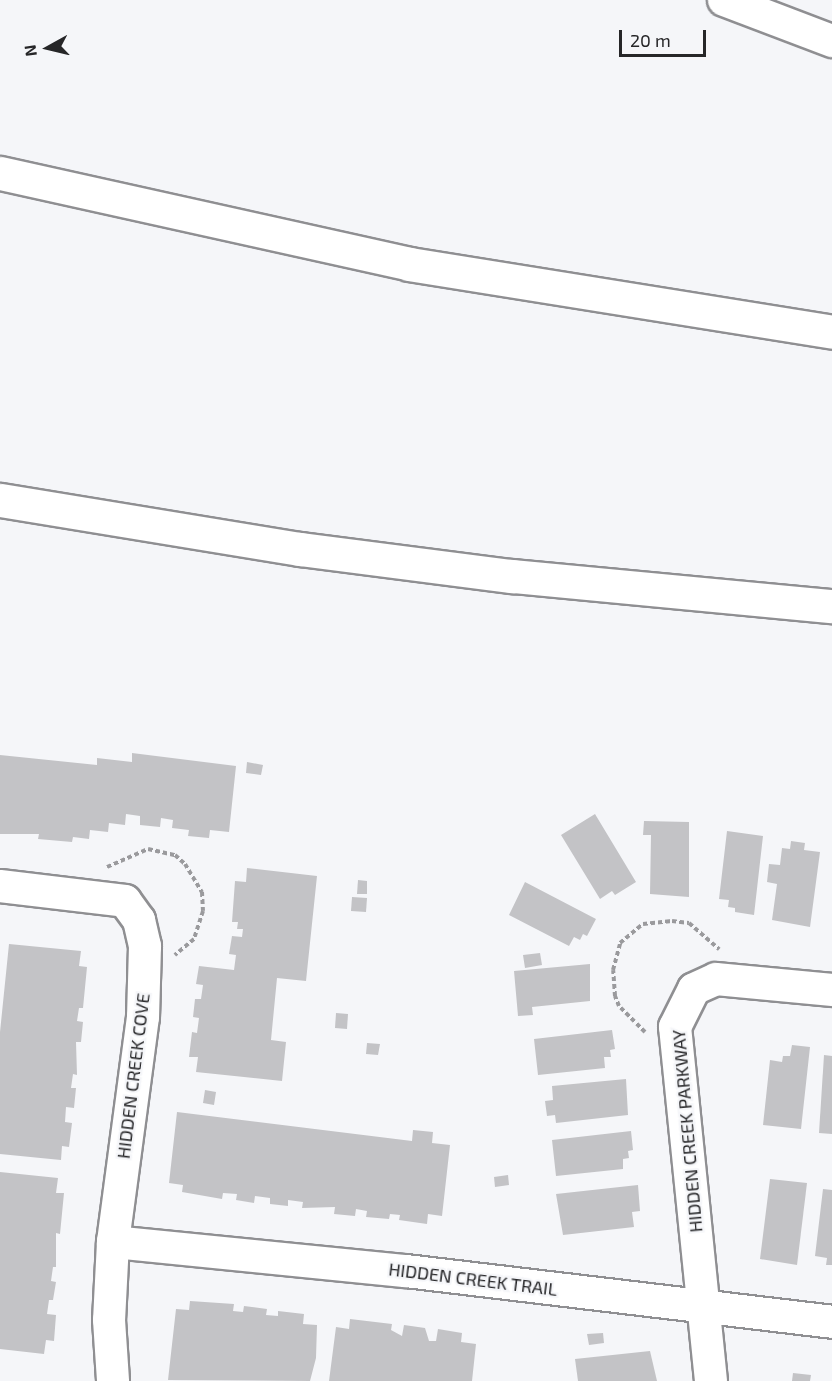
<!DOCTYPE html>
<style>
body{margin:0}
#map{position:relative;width:832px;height:1381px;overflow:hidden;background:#f5f6f9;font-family:"Exo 2",sans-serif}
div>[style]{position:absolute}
.building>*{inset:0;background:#c3c3c6}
.path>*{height:4px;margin-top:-2px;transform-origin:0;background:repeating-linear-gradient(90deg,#9a9a9d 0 4.5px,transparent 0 7.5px)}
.roads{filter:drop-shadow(2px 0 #8f8f92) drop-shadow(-2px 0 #8f8f92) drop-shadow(0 2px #8f8f92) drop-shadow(0 -2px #8f8f92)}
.minor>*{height:32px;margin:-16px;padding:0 16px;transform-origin:16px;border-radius:16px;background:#fff}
.highway>*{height:33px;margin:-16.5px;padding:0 16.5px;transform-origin:16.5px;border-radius:16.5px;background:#fff}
span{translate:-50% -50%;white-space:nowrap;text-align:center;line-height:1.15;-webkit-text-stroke:4.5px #f5f6f9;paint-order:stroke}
.street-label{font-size:18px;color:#262628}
.north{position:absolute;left:18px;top:18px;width:60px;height:60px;-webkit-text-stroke:4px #f5f6f9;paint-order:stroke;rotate:262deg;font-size:16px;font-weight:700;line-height:24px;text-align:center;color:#262628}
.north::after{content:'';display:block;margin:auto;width:21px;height:27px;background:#262628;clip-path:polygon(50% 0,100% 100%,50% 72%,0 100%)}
.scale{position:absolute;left:619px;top:30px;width:87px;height:27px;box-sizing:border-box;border:3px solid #262628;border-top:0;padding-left:8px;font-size:18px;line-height:21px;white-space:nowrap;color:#262628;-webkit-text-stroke:4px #f5f6f9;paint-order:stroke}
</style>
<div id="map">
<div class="building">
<i style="clip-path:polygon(132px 753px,236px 766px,229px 832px,210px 830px,209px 838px,188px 836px,189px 830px,172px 828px,173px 820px,161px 818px,160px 827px,140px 825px,140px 816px,126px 814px,125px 825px,109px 823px,108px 832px,90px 830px,89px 839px,73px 837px,72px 842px,38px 839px,39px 834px,0 834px,0 755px,97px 765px,97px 758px,132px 762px)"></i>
<i style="clip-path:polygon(247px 762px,263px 765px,261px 775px,246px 773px)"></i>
<i style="clip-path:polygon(595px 814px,636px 882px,615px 895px,612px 891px,600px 899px,561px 835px)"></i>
<i style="clip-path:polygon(644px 821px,689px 822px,689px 897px,650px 894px,651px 835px,643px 835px)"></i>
<i style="clip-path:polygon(727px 831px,763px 836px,754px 915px,735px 912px,735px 908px,728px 907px,729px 900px,719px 899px)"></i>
<i style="clip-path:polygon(791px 841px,805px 843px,804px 850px,820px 852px,810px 927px,772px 920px,777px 884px,767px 882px,769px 864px,780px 865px,782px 848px,790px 849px)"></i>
<i style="clip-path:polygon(247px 868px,317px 876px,306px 981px,277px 978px,271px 1040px,286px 1042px,282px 1081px,196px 1072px,198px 1057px,189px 1057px,192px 1032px,197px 1033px,199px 1018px,193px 1017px,195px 999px,201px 999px,203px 985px,196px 984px,199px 966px,234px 970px,236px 955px,229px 954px,232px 936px,242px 937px,243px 929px,237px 929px,238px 922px,232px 922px,235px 881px,246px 882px)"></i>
<i style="clip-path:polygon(358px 880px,367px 881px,367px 894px,357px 894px)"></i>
<i style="clip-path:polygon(525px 882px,596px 919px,587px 936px,583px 934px,580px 940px,574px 937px,569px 946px,509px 915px)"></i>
<i style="clip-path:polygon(352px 897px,367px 898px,366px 912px,351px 911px)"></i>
<i style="clip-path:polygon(9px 944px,81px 951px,79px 966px,87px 967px,83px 1008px,79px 1008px,77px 1021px,83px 1022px,81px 1042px,76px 1042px,77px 1075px,73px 1074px,71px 1088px,76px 1088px,74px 1108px,66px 1107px,65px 1122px,72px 1123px,69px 1147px,62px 1146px,61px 1160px,0 1154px,0 1032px)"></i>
<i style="clip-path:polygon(540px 953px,542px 965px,525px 968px,523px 955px)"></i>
<i style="clip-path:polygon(590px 964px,590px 1001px,532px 1007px,533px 1015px,518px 1016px,514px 971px)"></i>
<i style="clip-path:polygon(336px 1013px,348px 1014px,347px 1029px,335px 1028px)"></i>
<i style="clip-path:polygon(612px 1030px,615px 1049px,610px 1050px,611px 1057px,604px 1057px,605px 1068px,538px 1075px,534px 1039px)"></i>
<i style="clip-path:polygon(367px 1043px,380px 1044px,378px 1055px,366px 1054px)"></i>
<i style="clip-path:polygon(792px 1045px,810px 1047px,801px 1129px,763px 1125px,770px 1060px,782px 1062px,783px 1056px,790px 1056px)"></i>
<i style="clip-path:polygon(824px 1055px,832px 1056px,832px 1134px,819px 1133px)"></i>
<i style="clip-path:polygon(626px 1079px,628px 1115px,556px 1123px,555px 1115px,547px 1116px,545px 1101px,553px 1100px,552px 1086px)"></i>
<i style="clip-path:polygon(205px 1090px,216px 1092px,214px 1105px,203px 1103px)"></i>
<i style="clip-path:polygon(177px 1112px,412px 1141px,413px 1130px,433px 1132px,432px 1143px,450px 1145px,442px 1216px,428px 1214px,427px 1224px,399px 1220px,400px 1215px,390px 1214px,389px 1219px,366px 1217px,367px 1211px,356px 1209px,355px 1216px,334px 1214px,335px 1207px,302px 1208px,303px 1202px,288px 1200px,288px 1206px,270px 1204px,270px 1198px,255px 1196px,254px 1203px,236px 1200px,237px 1194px,223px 1193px,222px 1199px,182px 1192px,183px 1185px,169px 1183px)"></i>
<i style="clip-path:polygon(631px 1131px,633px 1150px,628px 1151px,629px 1158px,623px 1159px,623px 1169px,556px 1176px,552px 1140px)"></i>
<i style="clip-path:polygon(0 1172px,58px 1178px,56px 1193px,64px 1193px,60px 1234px,56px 1233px,56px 1267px,53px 1267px,51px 1281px,56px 1282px,53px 1300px,49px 1300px,47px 1314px,56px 1315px,54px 1341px,46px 1340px,44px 1354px,0 1349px)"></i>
<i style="clip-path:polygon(508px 1175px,509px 1185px,495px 1187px,494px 1177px)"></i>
<i style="clip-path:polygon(770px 1179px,807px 1183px,797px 1265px,760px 1259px)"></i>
<i style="clip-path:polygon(638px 1185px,640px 1211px,632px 1212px,634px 1227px,563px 1235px,556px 1194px)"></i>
<i style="clip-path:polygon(823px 1189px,832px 1190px,832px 1265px,826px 1265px,827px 1258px,815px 1256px)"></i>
<i style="clip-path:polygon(190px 1301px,234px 1304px,233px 1311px,243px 1312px,244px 1306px,267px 1309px,266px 1315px,278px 1316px,278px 1311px,304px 1314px,303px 1324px,317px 1325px,316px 1358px,310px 1381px,168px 1380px,176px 1309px,189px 1310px)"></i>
<i style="clip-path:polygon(350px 1319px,392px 1324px,391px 1330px,402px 1336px,404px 1325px,425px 1328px,429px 1341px,436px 1341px,438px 1329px,462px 1333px,461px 1342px,476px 1344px,472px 1381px,329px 1381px,336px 1327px,349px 1329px)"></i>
<i style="clip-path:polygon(603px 1333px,604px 1343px,589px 1345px,587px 1334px)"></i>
<i style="clip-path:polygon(650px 1351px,657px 1381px,578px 1381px,575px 1359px)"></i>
<i style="clip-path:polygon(793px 1373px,811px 1375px,810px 1381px,792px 1381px)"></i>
</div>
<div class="path">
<i style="left:107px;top:867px;width:45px;rotate:-23.7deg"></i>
<i style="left:148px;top:849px;width:28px;rotate:13deg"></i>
<i style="left:175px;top:855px;width:13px;rotate:42deg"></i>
<i style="left:185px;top:864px;width:33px;rotate:59deg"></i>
<i style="left:202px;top:892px;width:19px;rotate:87deg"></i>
<i style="left:203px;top:911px;width:29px;rotate:108deg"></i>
<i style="left:194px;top:939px;width:25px;rotate:140deg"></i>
<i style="left:645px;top:1032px;width:37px;rotate:-135deg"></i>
<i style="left:619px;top:1006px;width:11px;rotate:-112deg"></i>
<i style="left:615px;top:996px;width:26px;rotate:-94deg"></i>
<i style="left:613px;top:970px;width:28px;rotate:-75deg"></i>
<i style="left:620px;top:943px;width:30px;rotate:-40deg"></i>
<i style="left:643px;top:924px;width:29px;rotate:-6deg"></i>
<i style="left:672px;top:921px;width:17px;rotate:7deg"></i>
<i style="left:689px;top:923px;width:40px;rotate:41deg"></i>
</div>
<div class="roads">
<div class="minor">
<i style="left:724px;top:0;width:116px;rotate:20.8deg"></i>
<i style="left:0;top:886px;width:126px;rotate:6.8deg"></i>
<i style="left:125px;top:901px;width:24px;rotate:54deg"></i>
<i style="left:139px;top:920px;width:27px;rotate:77deg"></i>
<i style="left:145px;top:946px;width:71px;rotate:91.6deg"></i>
<i style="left:143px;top:1017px;width:227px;rotate:97.6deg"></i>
<i style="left:113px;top:1242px;width:78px;rotate:92.9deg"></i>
<i style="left:109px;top:1320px;width:61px;rotate:86.2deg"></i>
<i style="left:113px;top:1242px;width:294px;rotate:5.7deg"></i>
<i style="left:406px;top:1271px;width:429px;rotate:6.8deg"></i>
<i style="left:711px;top:1381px;width:356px;rotate:-95.8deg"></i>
<i style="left:675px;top:1027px;width:42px;rotate:-63.4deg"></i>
<i style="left:694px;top:989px;width:24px;rotate:-24deg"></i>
<i style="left:716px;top:979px;width:117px;rotate:5.4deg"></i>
</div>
<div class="highway">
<i style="left:0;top:173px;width:419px;rotate:12.5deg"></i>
<i style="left:409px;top:264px;width:428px;rotate:9.1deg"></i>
<i style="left:0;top:500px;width:304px;rotate:9.3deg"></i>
<i style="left:300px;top:549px;width:214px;rotate:7.3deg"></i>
<i style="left:512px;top:576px;width:321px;rotate:5.4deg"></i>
</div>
</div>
<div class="street-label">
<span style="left:133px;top:1076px;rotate:-83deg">HIDDEN CREEK COVE</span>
<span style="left:687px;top:1131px;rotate:-95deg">HIDDEN CREEK PARKWAY</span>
<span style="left:473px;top:1279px;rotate:7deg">HIDDEN CREEK TRAIL</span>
</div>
<div class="north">N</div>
<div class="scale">20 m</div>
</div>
